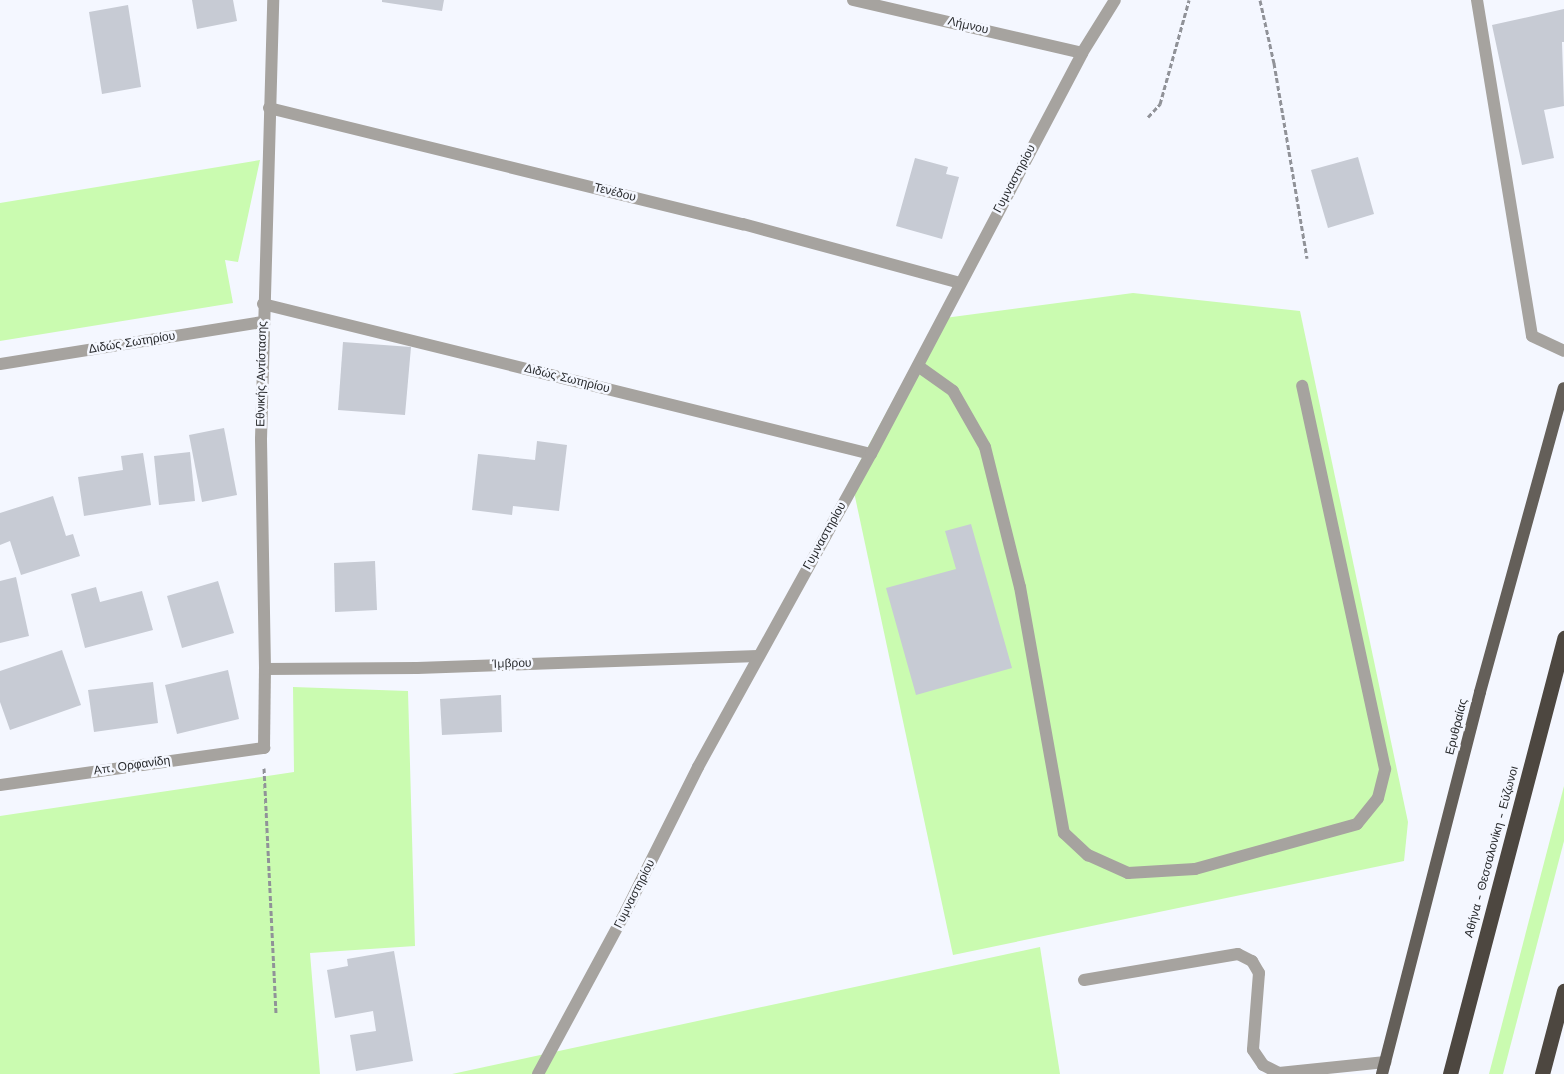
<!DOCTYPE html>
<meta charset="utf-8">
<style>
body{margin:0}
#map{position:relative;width:1564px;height:1074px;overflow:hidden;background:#f4f7ff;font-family:"Work Sans",sans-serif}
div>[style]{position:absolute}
.green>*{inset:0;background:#cafbb0}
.building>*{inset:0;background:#c7cbd4}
.path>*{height:3px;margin-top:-1.5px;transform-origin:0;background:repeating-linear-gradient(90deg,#909298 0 5px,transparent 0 7.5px)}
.minor>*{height:12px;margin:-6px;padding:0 6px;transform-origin:6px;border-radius:6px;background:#a6a39f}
.major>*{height:12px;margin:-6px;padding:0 6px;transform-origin:6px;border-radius:6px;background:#645f59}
.highway>*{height:15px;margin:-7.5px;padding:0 7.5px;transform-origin:7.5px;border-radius:7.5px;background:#4d4740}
span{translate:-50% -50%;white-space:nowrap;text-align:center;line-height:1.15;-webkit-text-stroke:5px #f4f7ff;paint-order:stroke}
.street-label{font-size:12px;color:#292b2e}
</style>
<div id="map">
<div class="green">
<i style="clip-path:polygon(260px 160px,238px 262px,225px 260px,233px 303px,0 341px,0 203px)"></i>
<i style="clip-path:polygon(1133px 293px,1300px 311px,1408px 822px,1404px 861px,953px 955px,851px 478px,937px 319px)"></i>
<i style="clip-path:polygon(293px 687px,408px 691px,415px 946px,310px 953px,320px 1074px,0 1074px,0 816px,294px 772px)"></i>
<i style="clip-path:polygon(1564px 786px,1564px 841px,1503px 1074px,1489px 1074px)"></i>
<i style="clip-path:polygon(1040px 947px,1060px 1074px,452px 1074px)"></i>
</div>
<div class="building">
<i style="clip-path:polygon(192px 0,233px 0,237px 21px,197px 29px)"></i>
<i style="clip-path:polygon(382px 0,444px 0,442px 11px,382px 2px)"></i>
<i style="clip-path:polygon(128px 5px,141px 87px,102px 94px,89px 12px)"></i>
<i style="clip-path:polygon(1564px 9px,1564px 42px,1562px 42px,1564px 106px,1544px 110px,1554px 158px,1522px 165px,1492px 25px)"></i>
<i style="clip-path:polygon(1358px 157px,1374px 214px,1328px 228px,1311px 170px)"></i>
<i style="clip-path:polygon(915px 158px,948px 167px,946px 174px,959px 177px,942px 239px,896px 226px)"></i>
<i style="clip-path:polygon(343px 342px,411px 347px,405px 415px,338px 410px)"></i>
<i style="clip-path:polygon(224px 428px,237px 495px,202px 502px,189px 435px)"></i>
<i style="clip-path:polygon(537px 441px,567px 445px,559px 511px,513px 506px,512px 515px,472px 510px,478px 454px,535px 460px)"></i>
<i style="clip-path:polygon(190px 452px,195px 501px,159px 505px,154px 456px)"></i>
<i style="clip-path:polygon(143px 453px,151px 505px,84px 516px,78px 477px,123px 470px,121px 456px)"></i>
<i style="clip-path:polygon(53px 496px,66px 536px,73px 534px,80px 556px,21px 575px,10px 541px,0 545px,0 513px)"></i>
<i style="clip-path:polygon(971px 524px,1012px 668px,916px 695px,886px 588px,956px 569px,945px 531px)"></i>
<i style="clip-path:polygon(375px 561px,377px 610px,335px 612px,334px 563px)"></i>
<i style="clip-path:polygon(16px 577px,29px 636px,0 643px,0 581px)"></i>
<i style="clip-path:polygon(218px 581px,234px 633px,182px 648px,167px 596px)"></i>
<i style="clip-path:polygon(96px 587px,100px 602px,142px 591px,153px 630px,85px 648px,71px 594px)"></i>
<i style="clip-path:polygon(62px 650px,81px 705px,10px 730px,0 702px,0 671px)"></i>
<i style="clip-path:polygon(228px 670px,239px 719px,177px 734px,165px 685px)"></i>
<i style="clip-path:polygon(153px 682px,158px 723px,94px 732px,88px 690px)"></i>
<i style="clip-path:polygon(501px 695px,502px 732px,442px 735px,440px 699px)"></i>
<i style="clip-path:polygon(394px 951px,413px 1061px,356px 1071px,350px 1035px,376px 1031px,373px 1011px,335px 1018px,327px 970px,348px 966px,347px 959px)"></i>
</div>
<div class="path">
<i style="left:1260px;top:0;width:65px;rotate:77.5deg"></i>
<i style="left:1274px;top:63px;width:198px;rotate:80.4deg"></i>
<i style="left:1148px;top:117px;width:18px;rotate:-47deg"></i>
<i style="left:1160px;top:104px;width:108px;rotate:-74.4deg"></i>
<i style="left:264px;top:768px;width:247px;rotate:87.2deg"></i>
</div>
<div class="minor">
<i style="left:853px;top:0;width:235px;rotate:13deg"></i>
<i style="left:1477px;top:0;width:340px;rotate:80.7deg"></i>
<i style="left:1532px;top:336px;width:35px;rotate:25deg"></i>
<i style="left:269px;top:108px;width:488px;rotate:13.8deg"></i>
<i style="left:743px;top:224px;width:225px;rotate:15.2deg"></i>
<i style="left:263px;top:304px;width:626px;rotate:13.86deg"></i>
<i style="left:0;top:364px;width:266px;rotate:-9.1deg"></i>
<i style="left:918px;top:366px;width:43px;rotate:35.5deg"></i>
<i style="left:953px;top:391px;width:64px;rotate:60.3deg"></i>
<i style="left:985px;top:447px;width:144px;rotate:76deg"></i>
<i style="left:1020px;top:587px;width:250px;rotate:79.9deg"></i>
<i style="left:1064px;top:833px;width:33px;rotate:43deg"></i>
<i style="left:1088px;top:855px;width:44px;rotate:24.2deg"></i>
<i style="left:1128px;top:873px;width:67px;rotate:-3.4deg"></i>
<i style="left:1195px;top:869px;width:168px;rotate:-15.5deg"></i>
<i style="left:1357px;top:824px;width:33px;rotate:-51deg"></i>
<i style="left:1378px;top:798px;width:30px;rotate:-76deg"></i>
<i style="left:1385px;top:769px;width:392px;rotate:-102.2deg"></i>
<i style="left:265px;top:669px;width:152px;rotate:-0.4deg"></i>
<i style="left:417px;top:668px;width:341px;rotate:-2deg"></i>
<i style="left:0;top:785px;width:267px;rotate:-8deg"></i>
<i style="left:264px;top:748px;width:79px;rotate:-89.3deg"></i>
<i style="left:265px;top:669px;width:230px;rotate:-91deg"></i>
<i style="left:261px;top:439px;width:439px;rotate:-88.4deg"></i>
<i style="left:1084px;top:980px;width:156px;rotate:-9.6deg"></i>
<i style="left:1238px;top:954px;width:16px;rotate:27deg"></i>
<i style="left:1252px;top:961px;width:14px;rotate:60deg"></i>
<i style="left:1259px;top:973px;width:77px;rotate:94.5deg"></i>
<i style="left:1253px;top:1050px;width:18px;rotate:56deg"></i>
<i style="left:1263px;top:1065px;width:18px;rotate:27deg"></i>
<i style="left:1279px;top:1073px;width:107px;rotate:-5.9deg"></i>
<i style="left:538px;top:1074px;width:185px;rotate:-61.6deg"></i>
<i style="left:626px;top:911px;width:161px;rotate:-63.4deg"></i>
<i style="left:698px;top:767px;width:358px;rotate:-61.1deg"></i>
<i style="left:871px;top:454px;width:453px;rotate:-62.2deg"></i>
<i style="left:1082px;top:53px;width:62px;rotate:-58.1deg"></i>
</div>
<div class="major">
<i style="left:1382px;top:1074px;width:394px;rotate:-75.6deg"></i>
<i style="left:1480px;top:692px;width:315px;rotate:-74.6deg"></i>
</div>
<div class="highway">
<i style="left:1450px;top:1074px;width:451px;rotate:-75.3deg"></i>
<i style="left:1542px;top:1074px;width:86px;rotate:-75.2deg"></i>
</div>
<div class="street-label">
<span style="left:968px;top:26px;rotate:13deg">Λήμνου</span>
<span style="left:1015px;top:179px;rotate:-62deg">Γυμναστηρίου</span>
<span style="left:615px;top:193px;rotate:14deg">Τενέδου</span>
<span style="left:132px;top:343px;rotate:-9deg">Διδώς Σωτηρίου</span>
<span style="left:262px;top:374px;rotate:-89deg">Εθνικής Αντίστασης</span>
<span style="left:567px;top:379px;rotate:14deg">Διδώς Σωτηρίου</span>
<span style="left:825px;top:536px;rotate:-61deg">Γυμναστηρίου</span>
<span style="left:512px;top:664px;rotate:-2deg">Ίμβρου</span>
<span style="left:1457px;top:727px;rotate:-76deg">Ερυθραίας</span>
<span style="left:132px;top:766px;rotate:-8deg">Απ. Ορφανίδη</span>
<span style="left:1492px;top:852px;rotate:-75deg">Αθήνα - Θεσσαλονίκη - Εύζωνοι</span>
<span style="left:635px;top:894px;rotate:-63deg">Γυμναστηρίου</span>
</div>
</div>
